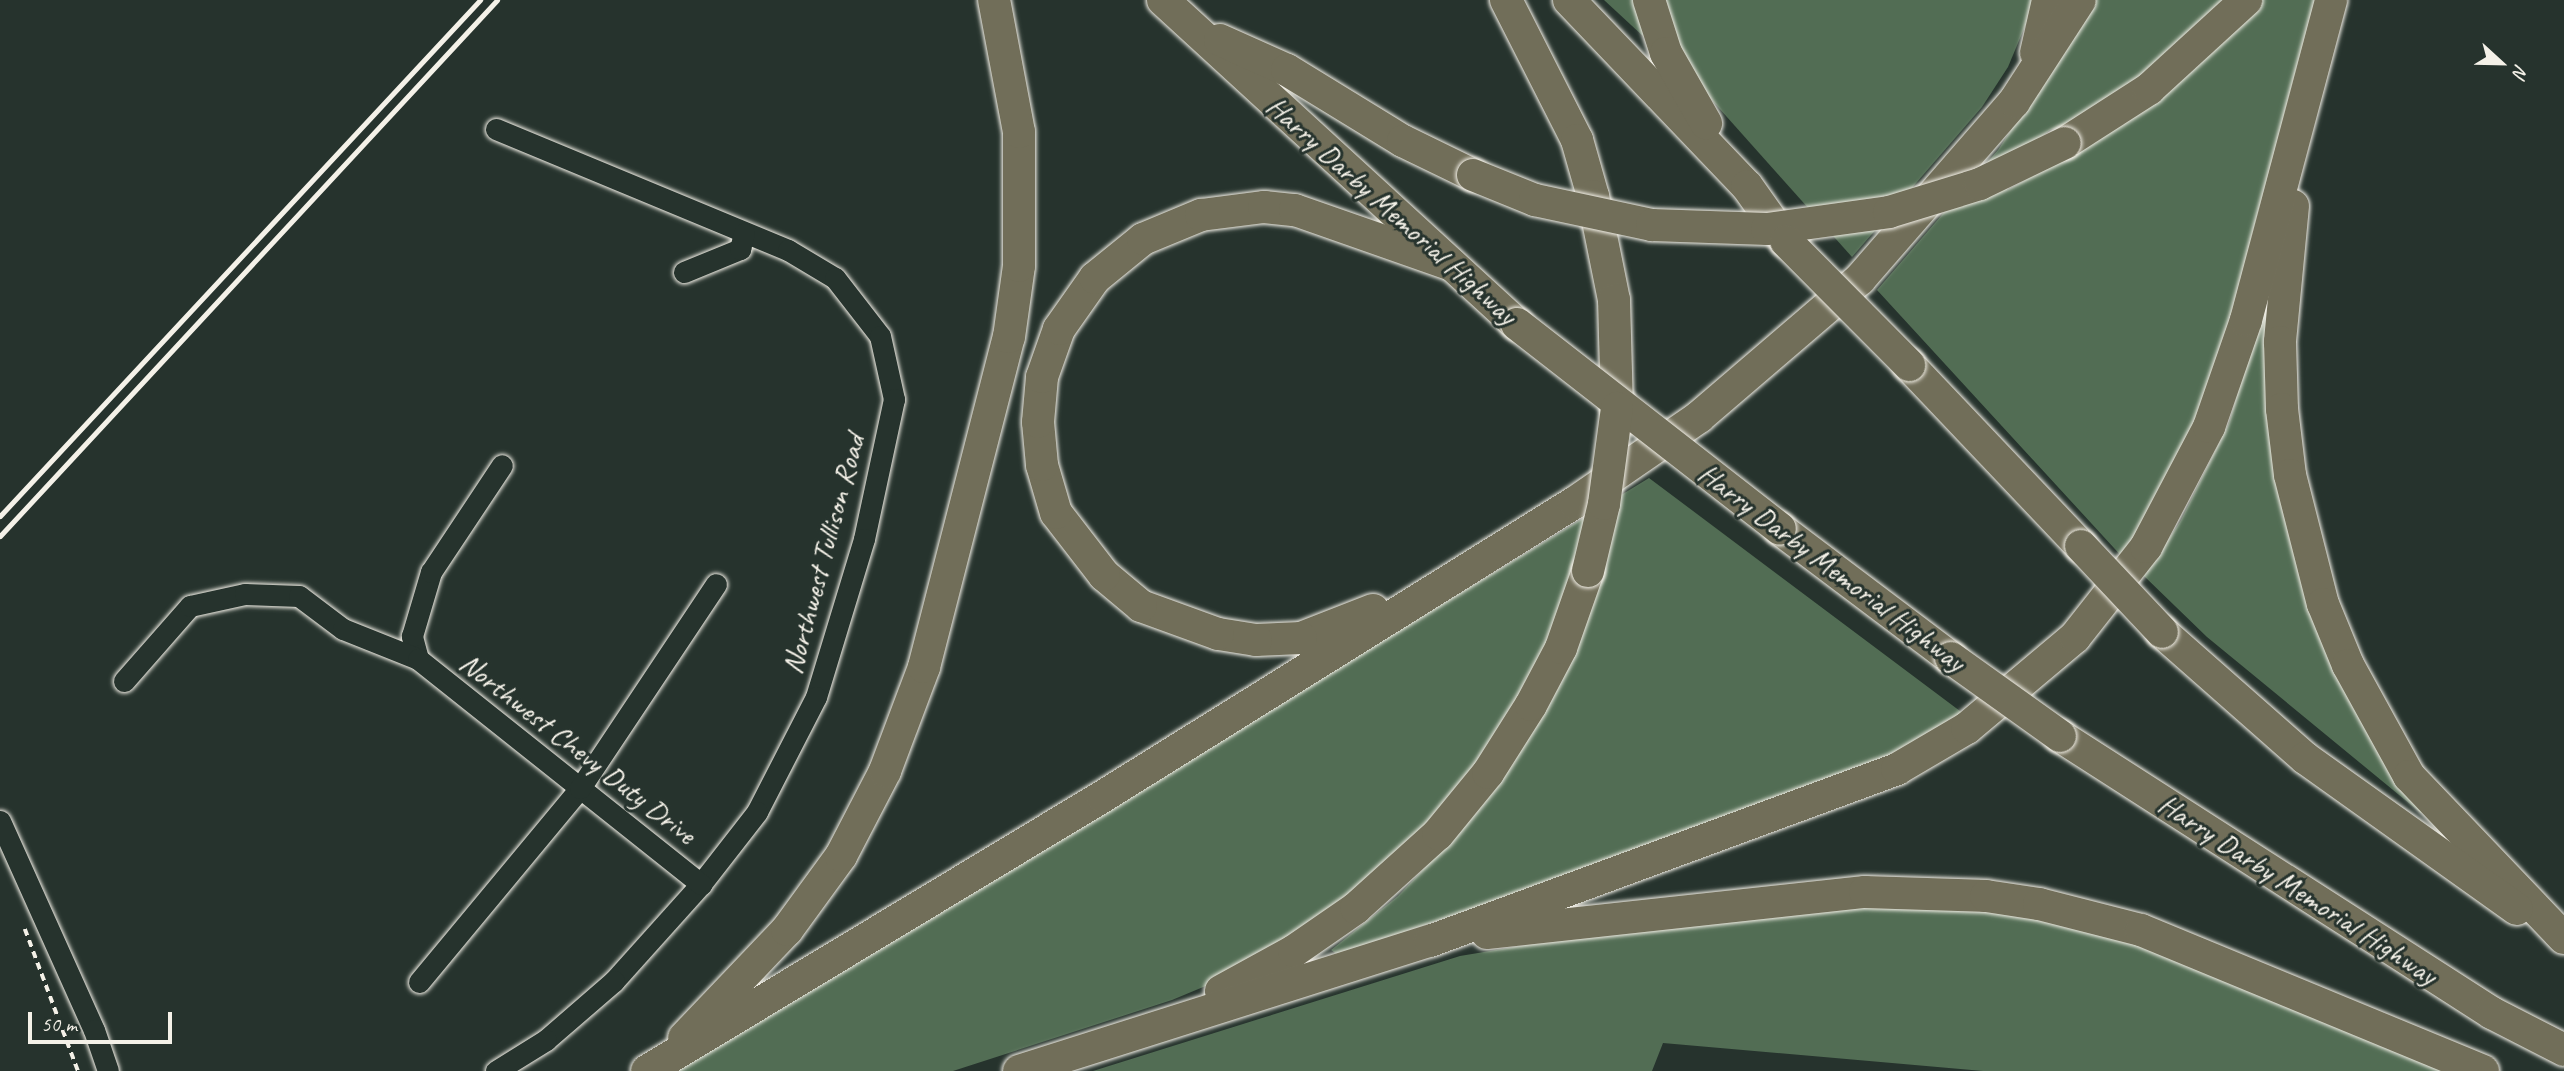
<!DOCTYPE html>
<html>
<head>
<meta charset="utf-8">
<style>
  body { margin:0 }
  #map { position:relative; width:2564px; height:1071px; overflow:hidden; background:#26332d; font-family:Caveat,sans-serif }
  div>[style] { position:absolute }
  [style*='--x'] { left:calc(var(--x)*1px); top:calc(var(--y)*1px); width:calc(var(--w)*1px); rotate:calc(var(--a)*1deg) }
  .green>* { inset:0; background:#526d54 }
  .path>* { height:3.5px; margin-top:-1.75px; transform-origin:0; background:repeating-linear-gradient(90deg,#f4f1e8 0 7px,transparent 0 12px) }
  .roads { filter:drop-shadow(0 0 2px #f4f1e8) drop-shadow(0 0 2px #f4f1e8) }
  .minor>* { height:21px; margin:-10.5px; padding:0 10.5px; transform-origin:10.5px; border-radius:10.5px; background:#26332d }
  .highway>* { height:32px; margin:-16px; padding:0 16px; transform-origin:16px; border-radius:16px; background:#716e59 }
  .rail>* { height:5px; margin:-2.5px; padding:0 2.5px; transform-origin:2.5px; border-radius:2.5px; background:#f4f1e8 }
  .bridges { filter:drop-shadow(0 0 2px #f4f1e8) drop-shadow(0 0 2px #f4f1e8) }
  .highway-bridge>* { height:32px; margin:-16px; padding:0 16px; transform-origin:16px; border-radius:16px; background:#716e59 }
  span { translate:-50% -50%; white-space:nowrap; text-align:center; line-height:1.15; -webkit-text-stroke:6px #26332d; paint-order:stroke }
  .street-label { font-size:30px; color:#f4f1e8 }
  .north { position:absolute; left:2466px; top:28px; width:70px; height:70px; -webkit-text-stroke:5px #26332d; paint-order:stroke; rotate:112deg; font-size:19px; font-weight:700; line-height:28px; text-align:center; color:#f4f1e8 }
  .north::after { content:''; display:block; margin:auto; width:24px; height:32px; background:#f4f1e8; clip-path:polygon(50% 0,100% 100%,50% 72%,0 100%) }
  .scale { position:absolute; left:28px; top:1012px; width:144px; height:32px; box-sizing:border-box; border:4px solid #f4f1e8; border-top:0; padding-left:9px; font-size:21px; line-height:24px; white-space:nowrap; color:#f4f1e8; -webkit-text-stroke:5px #26332d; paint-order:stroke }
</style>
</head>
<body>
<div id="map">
  <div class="green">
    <i style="clip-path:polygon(1604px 0,1633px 0,1644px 37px)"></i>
    <i style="clip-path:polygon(1659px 0,2036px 0,2008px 67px,1982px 107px,1852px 257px,1710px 98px,1682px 57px)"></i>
    <i style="clip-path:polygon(2096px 0,2226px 0,2152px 72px,2084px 120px,2050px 130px,2036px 141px,2007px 190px,2081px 150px,2245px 19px,2261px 0,2320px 0,2214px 387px,2125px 560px,1877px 290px,1998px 150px)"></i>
    <i style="clip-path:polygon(2276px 261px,2280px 480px,2425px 808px,2421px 813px,2207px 637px,2144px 576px,2180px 522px,2229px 423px)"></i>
    <i style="clip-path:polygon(1649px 478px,1968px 717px,1851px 778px,1338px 955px,1331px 950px,1398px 896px,1437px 855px,1539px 669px,1452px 799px,1349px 900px,1220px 980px,1172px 1000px,953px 1071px,677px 1071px)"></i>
    <i style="clip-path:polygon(1877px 901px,2094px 922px,2463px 1071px,1983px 1071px,1663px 1043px,1652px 1071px,1093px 1071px,1460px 956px,1585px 935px)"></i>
  </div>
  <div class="path">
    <i style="--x:25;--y:929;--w:152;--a:69.5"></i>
  </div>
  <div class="roads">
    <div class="minor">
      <i style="--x:496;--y:129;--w:316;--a:22.5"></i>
      <i style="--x:788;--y:250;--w:55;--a:30.8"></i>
      <i style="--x:835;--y:278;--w:73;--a:52.2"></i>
      <i style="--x:880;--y:336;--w:65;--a:77.5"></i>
      <i style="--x:894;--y:399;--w:143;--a:102.1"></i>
      <i style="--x:864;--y:539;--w:165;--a:106.9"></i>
      <i style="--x:816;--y:697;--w:129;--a:117.2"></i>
      <i style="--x:757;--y:812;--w:91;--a:127.9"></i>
      <i style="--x:701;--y:884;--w:130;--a:131.9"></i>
      <i style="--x:614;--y:981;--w:90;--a:139.1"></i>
      <i style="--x:546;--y:1040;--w:59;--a:148.2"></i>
      <i style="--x:684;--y:272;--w:61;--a:-22.3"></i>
      <i style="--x:740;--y:249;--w:16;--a:-76"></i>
      <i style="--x:418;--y:659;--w:24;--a:-105"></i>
      <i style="--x:412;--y:636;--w:67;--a:-73.5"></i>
      <i style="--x:431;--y:572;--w:128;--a:-56.4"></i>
      <i style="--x:124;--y:681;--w:100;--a:-48.7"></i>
      <i style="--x:190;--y:606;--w:56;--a:-12.3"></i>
      <i style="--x:245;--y:594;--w:54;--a:2.1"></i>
      <i style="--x:299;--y:596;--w:55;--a:36.9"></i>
      <i style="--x:343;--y:629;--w:81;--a:21.8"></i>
      <i style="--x:418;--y:659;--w:362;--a:38.5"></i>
      <i style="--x:0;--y:821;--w:229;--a:65.8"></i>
      <i style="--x:94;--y:1030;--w:43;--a:71.1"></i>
      <i style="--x:419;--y:982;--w:252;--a:-50.3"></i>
      <i style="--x:580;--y:788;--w:245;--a:-56.3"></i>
    </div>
    <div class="highway">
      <i style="--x:1163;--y:0;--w:480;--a:42.5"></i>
      <i style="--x:1506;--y:0;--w:157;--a:63.1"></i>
      <i style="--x:1577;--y:140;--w:58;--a:74.1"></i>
      <i style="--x:1593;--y:196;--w:106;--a:78.6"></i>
      <i style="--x:1614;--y:300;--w:108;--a:88.4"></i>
      <i style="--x:1569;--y:0;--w:257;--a:46.3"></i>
      <i style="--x:1747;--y:186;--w:67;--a:54.7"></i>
      <i style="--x:1649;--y:0;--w:56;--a:72.2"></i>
      <i style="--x:1666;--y:53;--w:81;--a:60.3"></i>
      <i style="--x:1220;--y:40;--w:73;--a:24.1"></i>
      <i style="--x:1287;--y:70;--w:136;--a:31.5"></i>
      <i style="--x:1403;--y:141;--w:78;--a:25.9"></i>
      <i style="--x:2036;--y:53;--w:54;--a:-77.2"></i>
      <i style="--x:2065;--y:143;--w:100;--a:-32.7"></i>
      <i style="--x:2149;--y:89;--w:132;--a:-42.5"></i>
      <i style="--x:2293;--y:206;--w:137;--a:95.5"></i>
      <i style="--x:2280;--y:342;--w:67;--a:88.3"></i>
      <i style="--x:2282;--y:409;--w:66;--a:83.1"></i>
      <i style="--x:2290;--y:475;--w:133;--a:75.7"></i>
      <i style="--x:2323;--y:604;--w:66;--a:67.7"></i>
      <i style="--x:2348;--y:665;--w:127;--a:61.2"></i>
      <i style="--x:2409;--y:776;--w:224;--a:46.3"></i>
      <i style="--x:1909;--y:365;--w:250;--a:46.5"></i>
      <i style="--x:1780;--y:529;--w:214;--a:37"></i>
      <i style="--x:1373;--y:610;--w:77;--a:158.7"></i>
      <i style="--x:1301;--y:638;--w:45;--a:177.5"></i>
      <i style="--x:1256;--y:640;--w:38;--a:-171"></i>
      <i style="--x:1218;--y:634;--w:82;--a:-160"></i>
      <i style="--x:1141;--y:606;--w:48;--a:-140"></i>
      <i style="--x:1104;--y:575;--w:78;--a:-127.7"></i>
      <i style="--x:1056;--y:513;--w:50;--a:-106.3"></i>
      <i style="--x:1042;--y:465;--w:43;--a:-95.3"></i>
      <i style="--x:1038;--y:422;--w:45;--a:-84.9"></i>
      <i style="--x:1042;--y:377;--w:51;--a:-70.5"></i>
      <i style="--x:1059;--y:329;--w:62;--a:-54.8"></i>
      <i style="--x:1095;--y:278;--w:62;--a:-39.1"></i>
      <i style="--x:1143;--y:239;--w:63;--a:-22.5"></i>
      <i style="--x:1201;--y:215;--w:64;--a:-7.2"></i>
      <i style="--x:1264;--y:207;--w:31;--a:6"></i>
      <i style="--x:1295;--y:210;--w:166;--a:19.3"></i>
      <i style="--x:2162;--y:632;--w:191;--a:41.4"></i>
      <i style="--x:2305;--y:758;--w:260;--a:35.5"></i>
      <i style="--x:2060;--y:736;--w:513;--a:32.67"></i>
      <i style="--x:2492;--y:1013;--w:81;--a:27.2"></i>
      <i style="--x:1487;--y:933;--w:380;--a:-6.2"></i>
      <i style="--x:1865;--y:892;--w:121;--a:1.9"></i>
      <i style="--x:1986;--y:896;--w:54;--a:8.6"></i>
      <i style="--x:2039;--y:904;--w:105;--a:14.3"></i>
      <i style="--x:2141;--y:930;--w:370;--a:22.4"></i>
      <i style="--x:1221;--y:991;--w:83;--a:-28.7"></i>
      <i style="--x:1294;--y:951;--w:75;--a:-34.7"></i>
      <i style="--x:1356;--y:908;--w:110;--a:-42.1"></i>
      <i style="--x:1438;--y:834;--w:79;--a:-50.7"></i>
      <i style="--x:1488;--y:773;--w:80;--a:-57.7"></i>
      <i style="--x:1531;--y:705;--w:64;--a:-62.2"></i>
      <i style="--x:1561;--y:648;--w:82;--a:-70.7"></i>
      <i style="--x:684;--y:1038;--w:149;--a:-46.4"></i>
      <i style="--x:787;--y:930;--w:92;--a:-53.9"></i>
      <i style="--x:841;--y:856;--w:96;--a:-62.6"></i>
      <i style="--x:885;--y:771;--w:111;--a:-69.4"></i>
      <i style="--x:924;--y:667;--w:341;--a:-75.6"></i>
      <i style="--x:1009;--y:337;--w:72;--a:-82"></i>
      <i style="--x:1019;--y:266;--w:134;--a:-90"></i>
      <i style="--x:1019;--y:132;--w:134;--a:-100.7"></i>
      <i style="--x:647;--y:1071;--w:531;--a:-31.06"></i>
      <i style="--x:1102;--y:797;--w:556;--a:-31.92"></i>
      <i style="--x:1574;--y:503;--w:152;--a:-34.5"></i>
      <i style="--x:1699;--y:417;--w:212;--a:-40.6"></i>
      <i style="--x:1860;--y:279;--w:235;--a:-49"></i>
      <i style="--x:2014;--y:102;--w:121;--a:-57.1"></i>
      <i style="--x:1019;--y:1071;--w:431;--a:-17.6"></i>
      <i style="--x:1430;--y:941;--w:498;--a:-20.2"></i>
      <i style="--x:1897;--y:769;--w:81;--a:-30.4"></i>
      <i style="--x:1967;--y:728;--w:141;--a:-40.1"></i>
      <i style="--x:2075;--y:637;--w:115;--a:-51.7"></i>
      <i style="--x:2146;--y:547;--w:136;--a:-62.3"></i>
      <i style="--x:2209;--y:427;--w:113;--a:-70.9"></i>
      <i style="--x:2246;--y:320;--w:331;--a:-75.1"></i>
    </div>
  </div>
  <div class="rail">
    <i style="--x:0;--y:516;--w:705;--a:-47.07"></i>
    <i style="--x:0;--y:536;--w:731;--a:-47.16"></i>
  </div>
  <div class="bridges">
    <div class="highway-bridge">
      <i style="--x:1473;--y:175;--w:67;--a:22"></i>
      <i style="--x:1535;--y:200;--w:120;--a:12.1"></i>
      <i style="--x:1652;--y:225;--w:115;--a:2"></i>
      <i style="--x:1767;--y:229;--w:123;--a:-7.9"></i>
      <i style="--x:1889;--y:212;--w:95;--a:-17.1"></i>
      <i style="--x:1980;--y:184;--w:94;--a:-25.8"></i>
      <i style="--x:1786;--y:241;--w:175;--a:45.2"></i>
      <i style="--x:1517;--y:324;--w:333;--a:37.9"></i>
      <i style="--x:2081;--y:546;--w:118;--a:46.7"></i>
      <i style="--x:1588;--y:571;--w:69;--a:-76.6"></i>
      <i style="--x:1604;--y:504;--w:97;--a:-82.3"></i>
      <i style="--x:1951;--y:658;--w:134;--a:35.6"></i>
    </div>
  </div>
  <div class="street-label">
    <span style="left:1392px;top:210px;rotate:42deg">Harry Darby Memorial Highway</span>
    <span style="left:823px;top:554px;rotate:-75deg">Northwest Tullison Road</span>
    <span style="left:1832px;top:567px;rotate:37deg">Harry Darby Memorial Highway</span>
    <span style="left:578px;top:748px;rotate:38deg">Northwest Chevy Duty Drive</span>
    <span style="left:2298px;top:889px;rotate:33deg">Harry Darby Memorial Highway</span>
  </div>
  <div class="north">N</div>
  <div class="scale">50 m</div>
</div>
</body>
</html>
